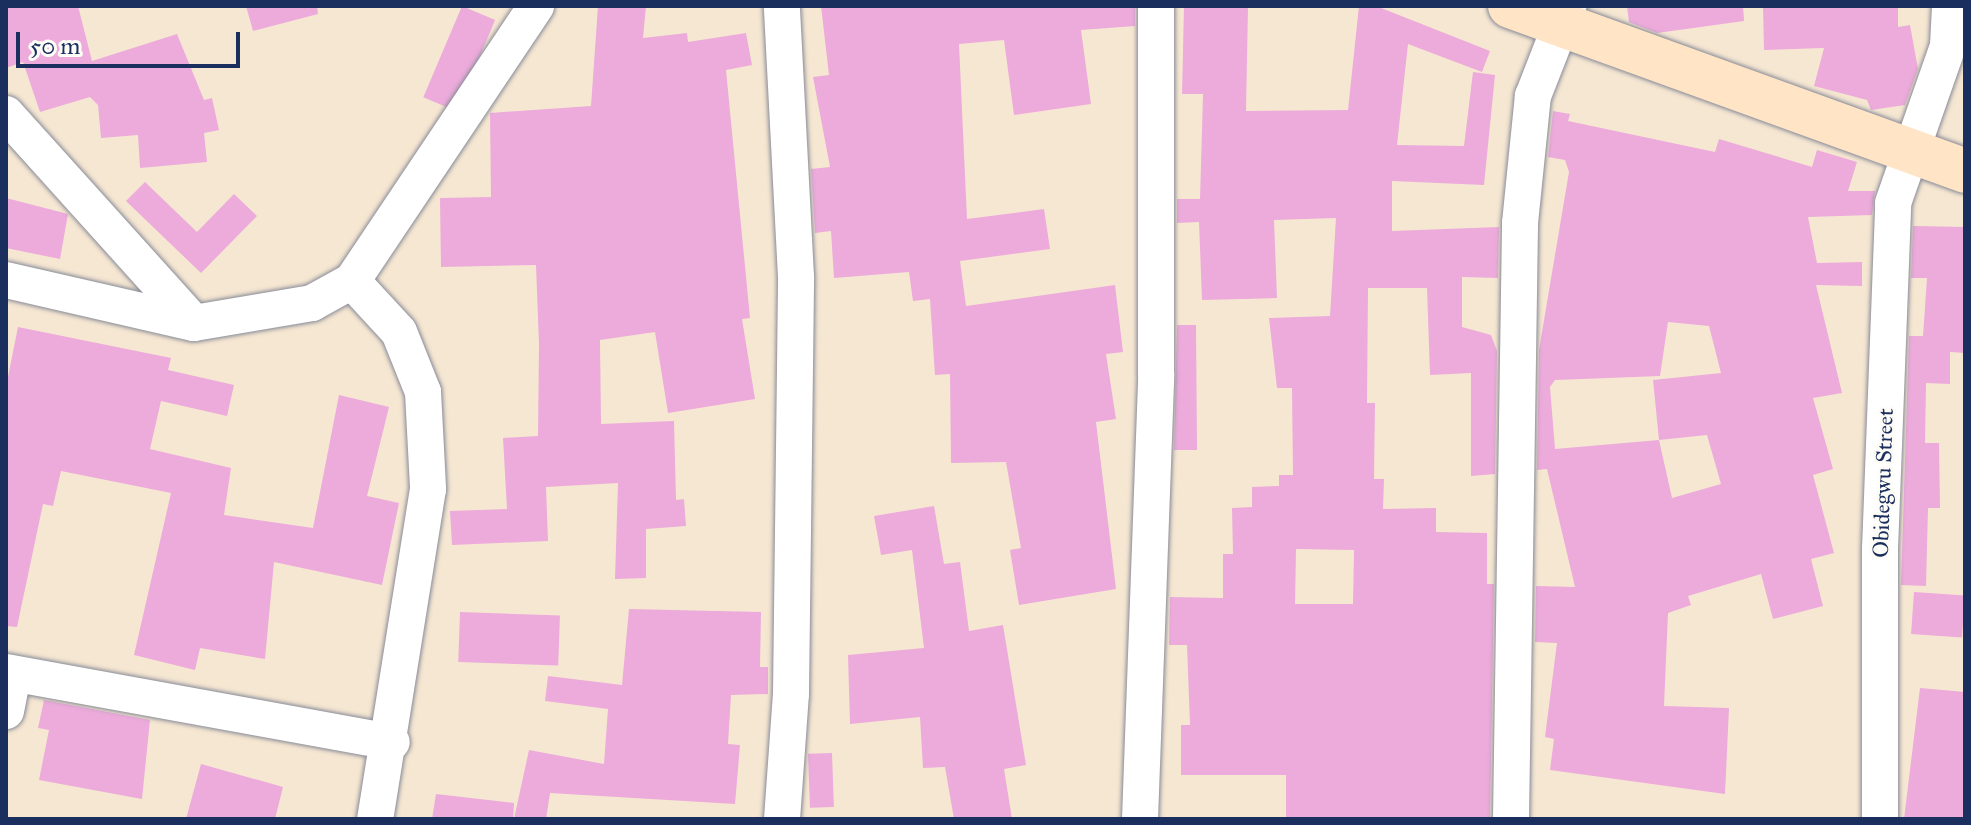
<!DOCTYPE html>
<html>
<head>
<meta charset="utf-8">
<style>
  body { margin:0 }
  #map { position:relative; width:1971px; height:825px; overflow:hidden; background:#f6e7d2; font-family:"IM FELL Great Primer",serif }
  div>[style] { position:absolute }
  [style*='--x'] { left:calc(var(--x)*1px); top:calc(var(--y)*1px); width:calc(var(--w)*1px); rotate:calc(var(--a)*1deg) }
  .building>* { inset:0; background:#ecabdb; transform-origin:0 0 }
  .roads { filter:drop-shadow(0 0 2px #888b98) drop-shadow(0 0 2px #888b98) }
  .street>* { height:36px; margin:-18px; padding:0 18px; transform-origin:18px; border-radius:18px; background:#fff }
  .secondary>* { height:44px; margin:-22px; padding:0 22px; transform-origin:22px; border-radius:22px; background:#ffe4c6 }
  span { translate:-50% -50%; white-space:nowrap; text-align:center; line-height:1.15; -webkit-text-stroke:6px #fdfcf7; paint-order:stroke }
  .street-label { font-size:22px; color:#1b2f5e }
  .frame { position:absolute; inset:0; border:8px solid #1b2f5e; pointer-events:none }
  .scale { position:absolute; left:16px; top:32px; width:224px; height:36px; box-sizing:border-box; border:4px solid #1b2f5e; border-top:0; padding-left:10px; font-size:24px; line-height:28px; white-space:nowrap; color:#1b2f5e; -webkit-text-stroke:6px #fdfcf7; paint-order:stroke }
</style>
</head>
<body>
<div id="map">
  <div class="building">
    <i style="clip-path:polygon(6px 6px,78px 6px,92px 61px,177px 34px,204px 100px,212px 98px,219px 130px,204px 133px,207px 162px,140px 168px,138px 135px,101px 138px,98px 105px,90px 97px,40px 112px,23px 62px,6px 68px)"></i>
    <i style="clip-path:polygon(246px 6px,317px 6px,318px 14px,253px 31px)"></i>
    <i style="left:462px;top:6px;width:36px;height:99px;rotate:23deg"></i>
    <i style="clip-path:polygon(598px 6px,646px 6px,643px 38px,687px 33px,688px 42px,746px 33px,752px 65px,726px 70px,750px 318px,742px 319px,755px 399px,668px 413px,655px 332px,600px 340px,601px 424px,674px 421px,676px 500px,684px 499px,686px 526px,646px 529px,646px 578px,615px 579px,618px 483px,546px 487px,548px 541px,452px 545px,450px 511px,507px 509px,503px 438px,538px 436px,539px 344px,536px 265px,441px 267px,440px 198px,491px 197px,490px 113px,591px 106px)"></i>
    <i style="clip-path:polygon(821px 6px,1135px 6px,1135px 26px,1081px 30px,1091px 104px,1014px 115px,1004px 40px,959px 44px,967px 219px,1044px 209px,1050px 249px,960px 261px,966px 306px,1115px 285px,1123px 352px,1106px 354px,1116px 419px,1096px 422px,1116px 589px,1019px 605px,1010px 550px,1021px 548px,1006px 462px,951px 463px,950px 374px,935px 375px,930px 299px,913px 301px,909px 272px,834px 278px,831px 231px,815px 233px,811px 169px,830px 167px,813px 77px,829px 75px)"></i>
    <i style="clip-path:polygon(evenodd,1184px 6px,1248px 6px,1246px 111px,1348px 110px,1359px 6px,1376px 6px,1490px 51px,1482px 72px,1408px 44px,1397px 145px,1464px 146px,1473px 72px,1495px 75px,1484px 185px,1392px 181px,1392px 231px,1499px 227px,1498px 278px,1462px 277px,1462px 327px,1491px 335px,1497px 351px,1495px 474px,1471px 476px,1471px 373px,1430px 375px,1427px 288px,1368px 288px,1367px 403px,1375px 403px,1374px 479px,1384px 479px,1383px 509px,1436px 508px,1436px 532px,1487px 533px,1487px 584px,1494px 584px,1490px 819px,1286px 819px,1286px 775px,1181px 775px,1181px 725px,1190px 725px,1187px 645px,1169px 645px,1170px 597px,1223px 598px,1223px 554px,1233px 554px,1232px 508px,1252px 507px,1252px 487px,1279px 486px,1279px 475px,1293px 475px,1292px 388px,1277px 388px,1269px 318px,1330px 316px,1336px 218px,1274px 220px,1277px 298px,1202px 300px,1199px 222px,1177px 223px,1177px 199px,1200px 199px,1203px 94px,1182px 94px,1184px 6px,1296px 549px,1354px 550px,1353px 604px,1295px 604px,1296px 549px)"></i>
    <i style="clip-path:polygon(1627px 6px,1743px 6px,1744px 21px,1657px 33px,1629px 22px)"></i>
    <i style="clip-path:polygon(1763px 6px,1898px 6px,1898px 27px,1910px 25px,1918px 69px,1905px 105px,1871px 110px,1867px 100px,1814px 86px,1824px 48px,1764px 50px)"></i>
    <i style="clip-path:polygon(evenodd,1553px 111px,1570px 114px,1568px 121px,1715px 152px,1719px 139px,1812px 167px,1817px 150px,1857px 162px,1848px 191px,1875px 191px,1872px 215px,1808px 217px,1817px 263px,1862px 262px,1862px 286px,1816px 285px,1842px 393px,1813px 398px,1833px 469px,1813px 475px,1834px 553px,1811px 559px,1823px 606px,1773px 619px,1761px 574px,1688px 596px,1691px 605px,1668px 613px,1664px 706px,1729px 708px,1725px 794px,1550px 770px,1554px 739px,1545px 737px,1557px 643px,1535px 642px,1536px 586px,1575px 587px,1547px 469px,1537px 470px,1539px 350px,1569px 172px,1565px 160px,1548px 157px,1553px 111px,1668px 322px,1709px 326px,1721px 373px,1653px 380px,1659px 440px,1707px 435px,1721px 484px,1672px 498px,1659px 440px,1555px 449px,1550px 387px,1555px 380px,1660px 376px,1668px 322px)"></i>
    <i style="clip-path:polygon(145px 182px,197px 232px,234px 194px,257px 216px,201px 273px,126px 201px)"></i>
    <i style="clip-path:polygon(6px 198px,68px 214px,60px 259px,6px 248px)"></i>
    <i style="clip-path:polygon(1913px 226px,1965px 227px,1965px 353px,1950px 352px,1950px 384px,1926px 383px,1925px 443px,1939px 443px,1940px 508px,1928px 508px,1926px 586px,1901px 585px,1909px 336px,1923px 336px,1927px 278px,1911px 278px)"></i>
    <i style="clip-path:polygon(1177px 325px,1196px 325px,1197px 450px,1174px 450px)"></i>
    <i style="clip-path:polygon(18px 327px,171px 358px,168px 370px,234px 385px,227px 416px,161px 401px,150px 449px,231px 468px,224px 515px,313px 528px,339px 395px,389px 407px,367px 496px,399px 503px,382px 585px,274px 562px,265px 659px,200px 648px,195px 670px,134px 655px,171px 493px,61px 471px,53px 506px,43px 504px,17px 627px,6px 626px,6px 387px)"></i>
    <i style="clip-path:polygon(934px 506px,944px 564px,960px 562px,969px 631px,1003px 625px,1026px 765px,1004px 769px,1012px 819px,954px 819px,945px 767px,923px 768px,920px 717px,850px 724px,848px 655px,924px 648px,912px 550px,881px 555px,874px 516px)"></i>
    <i style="left:1914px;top:592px;width:51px;height:42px;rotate:4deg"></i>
    <i style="clip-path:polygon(629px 609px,761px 612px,760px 667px,768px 667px,768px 694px,731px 695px,728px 744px,740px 745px,735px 804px,550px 793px,546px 819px,514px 819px,529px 750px,604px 764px,608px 709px,545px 701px,548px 676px,622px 685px)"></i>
    <i style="left:460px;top:612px;width:100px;height:50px;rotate:2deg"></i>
    <i style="clip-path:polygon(1920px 688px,1965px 692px,1965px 819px,1904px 819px)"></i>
    <i style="clip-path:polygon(44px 700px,150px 720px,142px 799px,39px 780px,49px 730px,38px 728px)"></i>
    <i style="left:832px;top:753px;width:54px;height:24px;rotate:88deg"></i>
    <i style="clip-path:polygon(201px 764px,283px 787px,275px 819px,186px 819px)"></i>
    <i style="clip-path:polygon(436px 794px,514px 803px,513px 819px,432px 819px)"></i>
  </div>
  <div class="roads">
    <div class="street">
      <i style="--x:6;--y:114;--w:281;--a:48"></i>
      <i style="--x:6;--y:280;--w:193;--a:12.9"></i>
      <i style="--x:194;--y:323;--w:120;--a:-9.6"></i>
      <i style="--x:312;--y:303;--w:46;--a:-28.8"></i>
      <i style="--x:352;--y:281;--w:331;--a:-56.2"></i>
      <i style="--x:352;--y:281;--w:69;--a:47.3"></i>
      <i style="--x:399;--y:332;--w:65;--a:68.2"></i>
      <i style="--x:423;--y:392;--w:97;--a:87"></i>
      <i style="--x:428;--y:489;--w:334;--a:99.1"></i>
      <i style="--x:6;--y:672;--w:392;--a:10.3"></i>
      <i style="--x:6;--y:711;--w:38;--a:-79"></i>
      <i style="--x:782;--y:819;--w:125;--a:-85.9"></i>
      <i style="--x:791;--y:694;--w:417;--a:-89.3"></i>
      <i style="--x:796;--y:277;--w:271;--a:-93"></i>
      <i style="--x:1140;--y:819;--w:445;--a:-87.9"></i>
      <i style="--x:1156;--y:374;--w:368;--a:-90"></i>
      <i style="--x:1511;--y:819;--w:596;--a:-89.13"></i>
      <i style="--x:1520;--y:223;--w:128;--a:-84.2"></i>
      <i style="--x:1533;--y:96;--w:97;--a:-68.7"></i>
      <i style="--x:1880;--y:819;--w:270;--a:-90"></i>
      <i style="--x:1880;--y:549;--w:346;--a:-87.8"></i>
      <i style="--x:1893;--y:203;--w:166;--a:-70.7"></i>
      <i style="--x:1948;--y:46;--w:40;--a:-87.1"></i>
    </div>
    <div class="secondary">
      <i style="--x:1510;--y:6;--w:484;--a:19.9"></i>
    </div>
  </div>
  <div class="street-label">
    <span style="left:1883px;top:483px;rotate:-88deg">Obidegwu Street</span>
  </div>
  <div class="frame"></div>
  <div class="scale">50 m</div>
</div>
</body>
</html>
